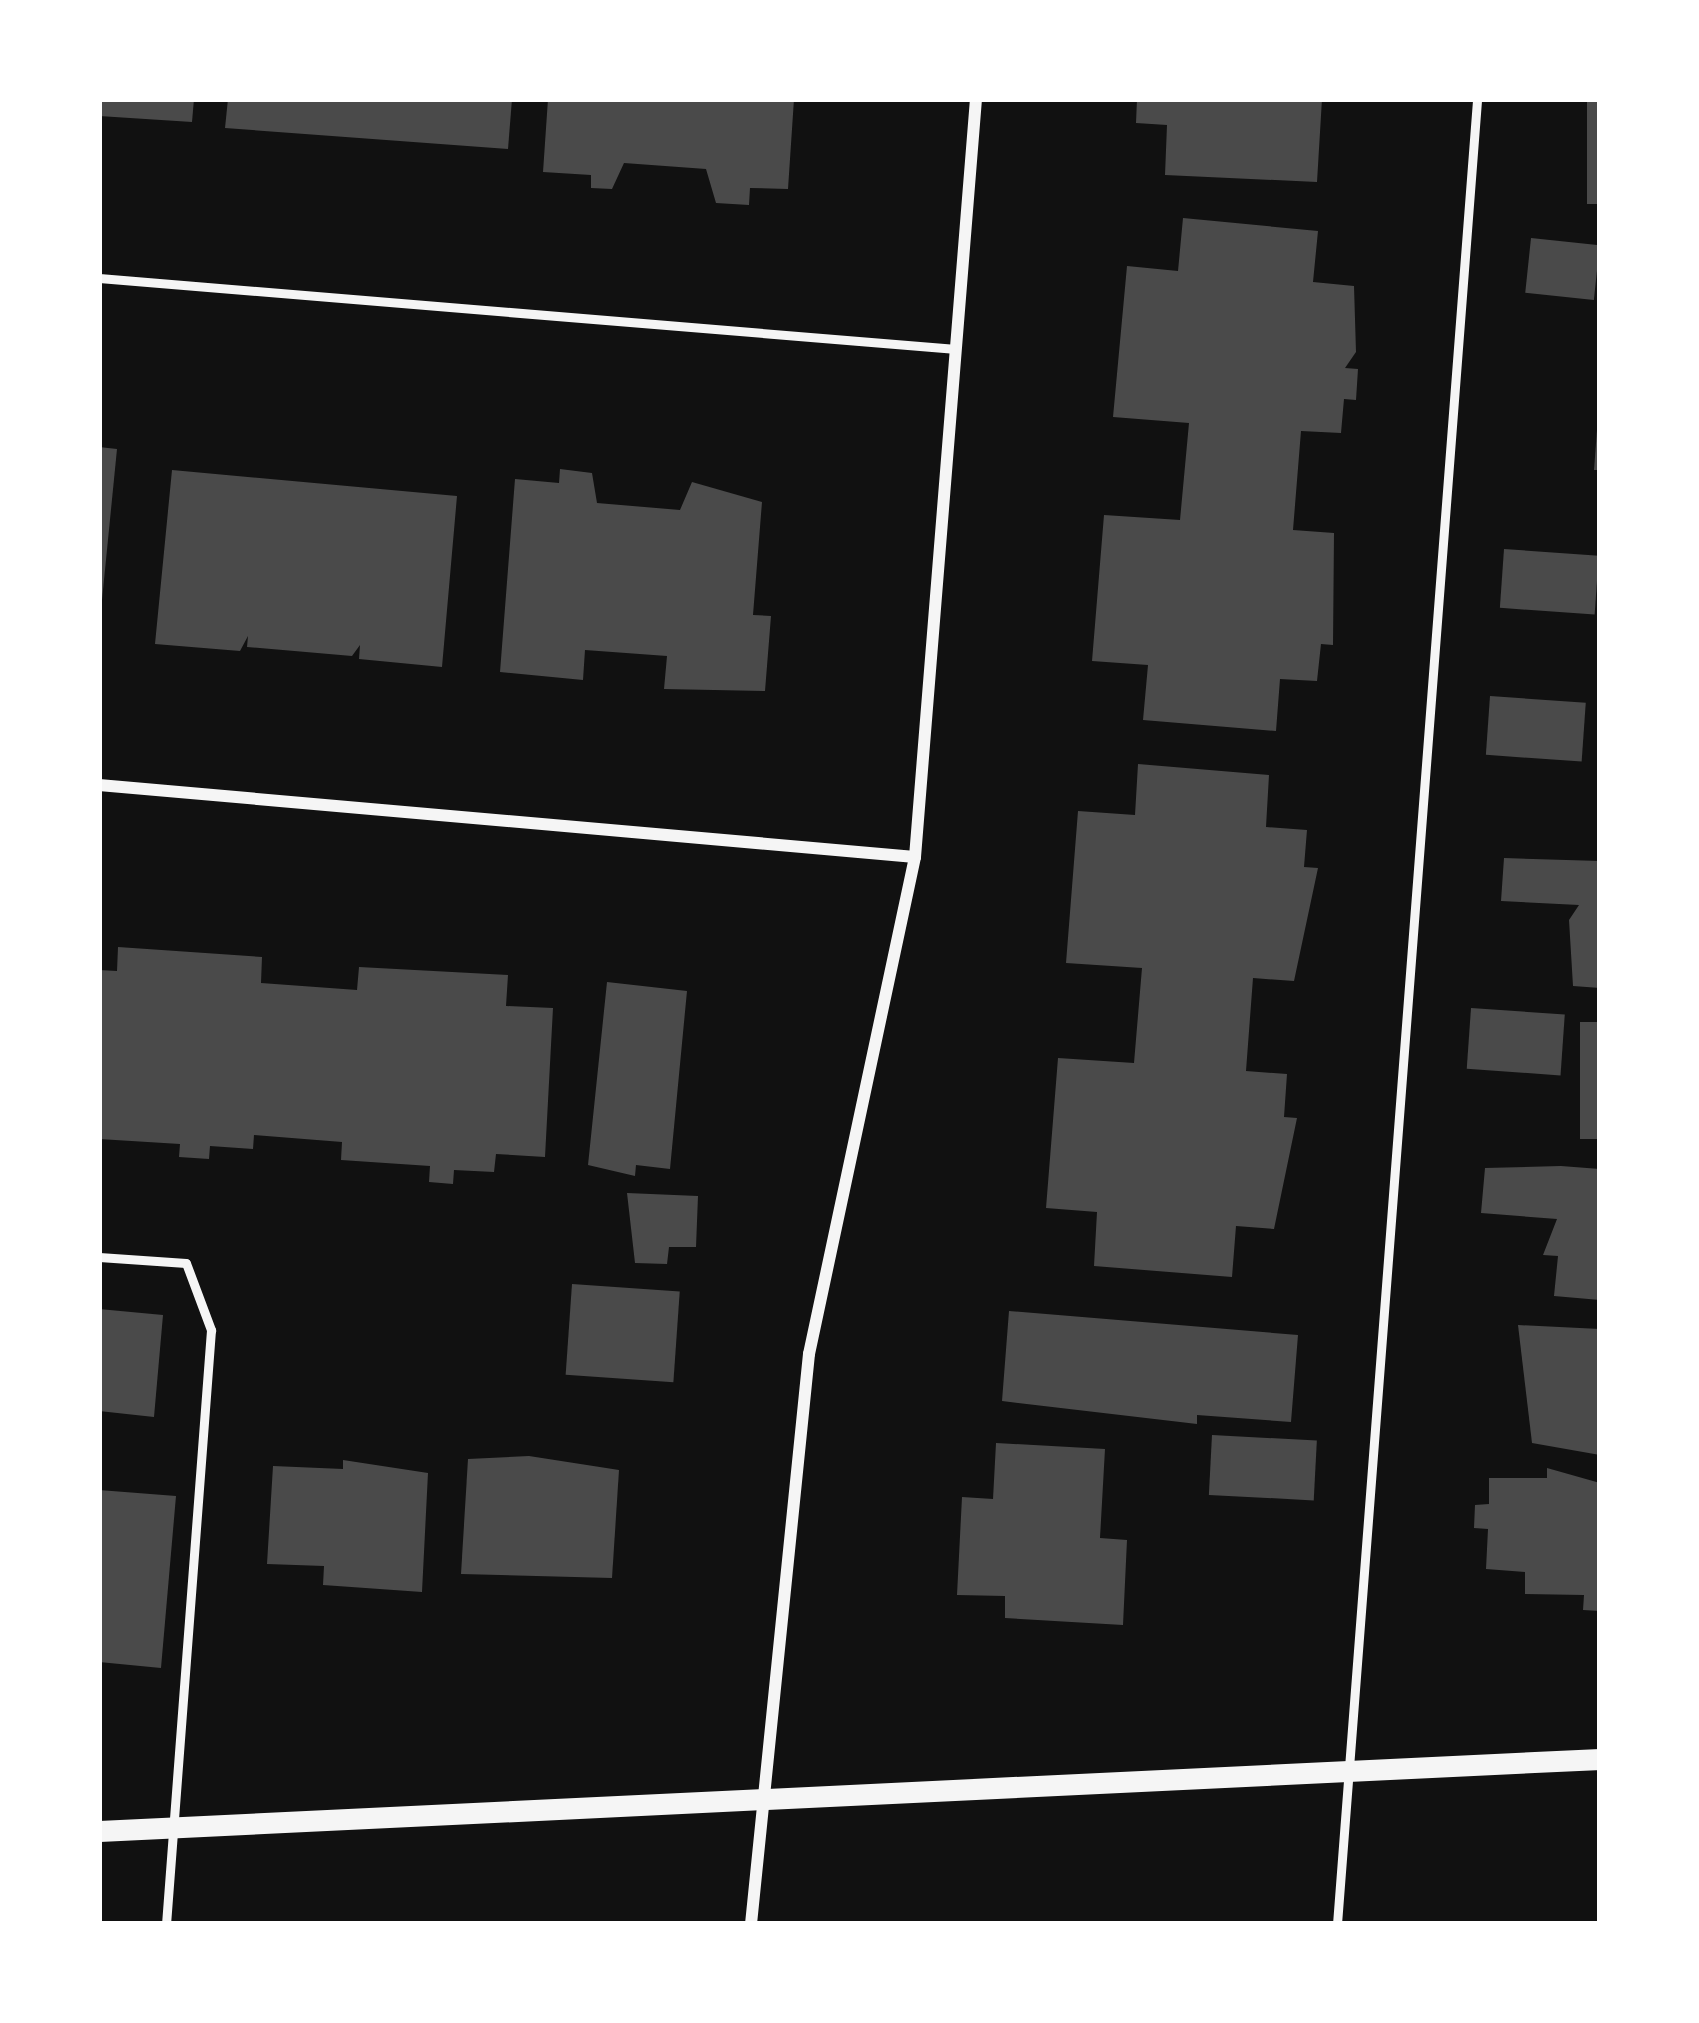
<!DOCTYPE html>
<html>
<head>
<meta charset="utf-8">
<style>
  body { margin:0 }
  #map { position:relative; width:1699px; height:2023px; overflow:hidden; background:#111; font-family:"Crimson Pro",serif }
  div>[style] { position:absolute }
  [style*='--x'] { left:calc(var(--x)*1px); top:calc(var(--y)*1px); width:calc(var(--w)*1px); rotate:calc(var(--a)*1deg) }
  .building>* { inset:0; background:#4a4a4a; transform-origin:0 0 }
  .service>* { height:9px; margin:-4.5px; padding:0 4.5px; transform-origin:4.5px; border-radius:4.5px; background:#f5f5f5 }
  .minor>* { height:12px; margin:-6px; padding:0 6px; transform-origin:6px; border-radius:6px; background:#f5f5f5 }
  .tertiary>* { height:21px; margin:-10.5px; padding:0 10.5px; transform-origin:10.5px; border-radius:10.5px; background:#f5f5f5 }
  span { translate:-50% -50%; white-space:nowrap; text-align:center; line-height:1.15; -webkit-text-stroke:12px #fff; paint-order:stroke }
  .frame { position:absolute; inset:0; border:102px solid #fff; pointer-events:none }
</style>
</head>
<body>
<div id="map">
  <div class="building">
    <i style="clip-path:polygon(99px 99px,194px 99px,192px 122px,99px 116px)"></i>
    <i style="clip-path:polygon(228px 99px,512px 99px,508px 149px,225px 128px)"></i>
    <i style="clip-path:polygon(548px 99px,794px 99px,788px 189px,750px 188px,749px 205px,716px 203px,706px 169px,624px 163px,612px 189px,591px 188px,591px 175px,543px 172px)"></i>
    <i style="clip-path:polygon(1137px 99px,1322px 99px,1317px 182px,1165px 175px,1167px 125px,1136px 123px)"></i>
    <i style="left:1587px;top:99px;width:13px;height:105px"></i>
    <i style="clip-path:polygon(1183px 218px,1318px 231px,1313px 282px,1354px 286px,1356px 352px,1345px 368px,1358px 369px,1356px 400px,1344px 399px,1341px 433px,1301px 431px,1293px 530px,1334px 533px,1333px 645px,1321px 644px,1317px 681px,1280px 679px,1276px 731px,1143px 720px,1148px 665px,1092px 661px,1104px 515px,1180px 520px,1189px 423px,1113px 417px,1127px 266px,1178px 271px)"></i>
    <i style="left:1531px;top:238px;width:69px;height:55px;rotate:6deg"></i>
    <i style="clip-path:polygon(1597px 430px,1600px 430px,1600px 470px,1594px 470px)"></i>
    <i style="clip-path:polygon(99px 447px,117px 449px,102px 600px,99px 600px)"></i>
    <i style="clip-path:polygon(560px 469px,592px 473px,597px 503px,680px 510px,692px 482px,762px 502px,753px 615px,771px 616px,765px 691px,664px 689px,667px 656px,585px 650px,583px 680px,500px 672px,515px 479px,559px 483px)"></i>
    <i style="clip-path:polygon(172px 470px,457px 496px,442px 667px,359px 659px,360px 645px,352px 656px,247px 647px,248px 636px,240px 651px,155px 644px)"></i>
    <i style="left:1504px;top:549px;width:95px;height:59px;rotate:4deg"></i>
    <i style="left:1490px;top:696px;width:96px;height:59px;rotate:4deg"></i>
    <i style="clip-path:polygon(1138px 764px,1269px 775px,1266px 827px,1307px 830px,1304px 867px,1318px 868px,1294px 981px,1253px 978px,1246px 1071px,1287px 1074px,1284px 1117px,1297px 1118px,1274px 1229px,1236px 1226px,1232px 1277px,1094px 1266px,1097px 1212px,1046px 1208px,1058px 1058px,1134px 1063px,1142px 968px,1066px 963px,1078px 811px,1135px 815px)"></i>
    <i style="clip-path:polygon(1504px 858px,1600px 861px,1600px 988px,1573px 986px,1569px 920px,1579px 905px,1501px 901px)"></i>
    <i style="clip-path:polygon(118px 947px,262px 957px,261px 983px,357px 990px,359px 967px,508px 975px,506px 1006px,553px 1008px,545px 1157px,496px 1154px,494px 1172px,454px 1170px,453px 1184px,429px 1182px,430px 1166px,341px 1160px,342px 1142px,254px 1135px,253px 1149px,210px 1146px,209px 1159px,179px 1157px,180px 1144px,99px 1139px,99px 970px,117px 971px)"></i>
    <i style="clip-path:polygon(607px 982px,687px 991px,670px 1169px,636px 1165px,635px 1176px,588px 1165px)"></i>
    <i style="left:1471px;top:1008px;width:94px;height:61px;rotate:4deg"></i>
    <i style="left:1600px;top:1022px;width:117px;height:20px;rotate:90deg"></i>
    <i style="clip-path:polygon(1561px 1166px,1600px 1169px,1600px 1300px,1554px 1296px,1558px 1256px,1543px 1255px,1557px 1219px,1481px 1213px,1485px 1168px)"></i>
    <i style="clip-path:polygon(627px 1193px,698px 1196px,696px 1247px,669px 1247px,667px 1264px,635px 1263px)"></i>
    <i style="left:572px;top:1284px;width:108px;height:91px;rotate:4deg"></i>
    <i style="clip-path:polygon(99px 1309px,163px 1315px,154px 1417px,99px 1411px)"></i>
    <i style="clip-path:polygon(1009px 1311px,1298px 1335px,1291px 1422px,1197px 1415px,1197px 1424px,1002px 1401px)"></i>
    <i style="clip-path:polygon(1518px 1325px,1600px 1329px,1600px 1455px,1532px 1443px)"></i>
    <i style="left:1212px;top:1435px;width:105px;height:60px;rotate:3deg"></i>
    <i style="clip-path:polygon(996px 1443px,1105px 1449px,1100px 1538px,1127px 1540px,1123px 1625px,1005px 1618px,1005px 1596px,957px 1595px,962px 1497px,993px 1499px)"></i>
    <i style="clip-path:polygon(529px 1456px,619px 1470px,612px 1578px,461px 1574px,468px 1459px)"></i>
    <i style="clip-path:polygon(343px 1460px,428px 1473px,422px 1592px,323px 1585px,324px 1566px,267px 1564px,273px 1466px,343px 1469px)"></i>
    <i style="clip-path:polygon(1547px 1468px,1600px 1483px,1600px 1611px,1583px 1610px,1584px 1595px,1525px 1594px,1525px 1572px,1486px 1569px,1488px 1529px,1474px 1528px,1475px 1505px,1489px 1504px,1489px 1478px,1547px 1478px)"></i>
    <i style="clip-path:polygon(99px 1490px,176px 1496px,161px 1668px,99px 1662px)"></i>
  </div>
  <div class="service">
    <i style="--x:99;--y:278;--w:860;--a:4.74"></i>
    <i style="--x:99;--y:1257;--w:87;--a:3.9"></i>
    <i style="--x:186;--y:1263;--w:72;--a:69.5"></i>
    <i style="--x:211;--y:1330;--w:596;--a:94.33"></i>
    <i style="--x:1337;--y:1924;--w:1830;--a:-85.61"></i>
  </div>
  <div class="minor">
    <i style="--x:99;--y:785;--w:819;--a:5.04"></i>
    <i style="--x:751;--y:1924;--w:573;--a:-84.19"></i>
    <i style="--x:809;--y:1354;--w:508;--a:-77.96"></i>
    <i style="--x:915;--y:857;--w:760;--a:-85.4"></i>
  </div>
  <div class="tertiary">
    <i style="--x:99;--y:1831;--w:1503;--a:-2.75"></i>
  </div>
  <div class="frame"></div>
</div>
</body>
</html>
